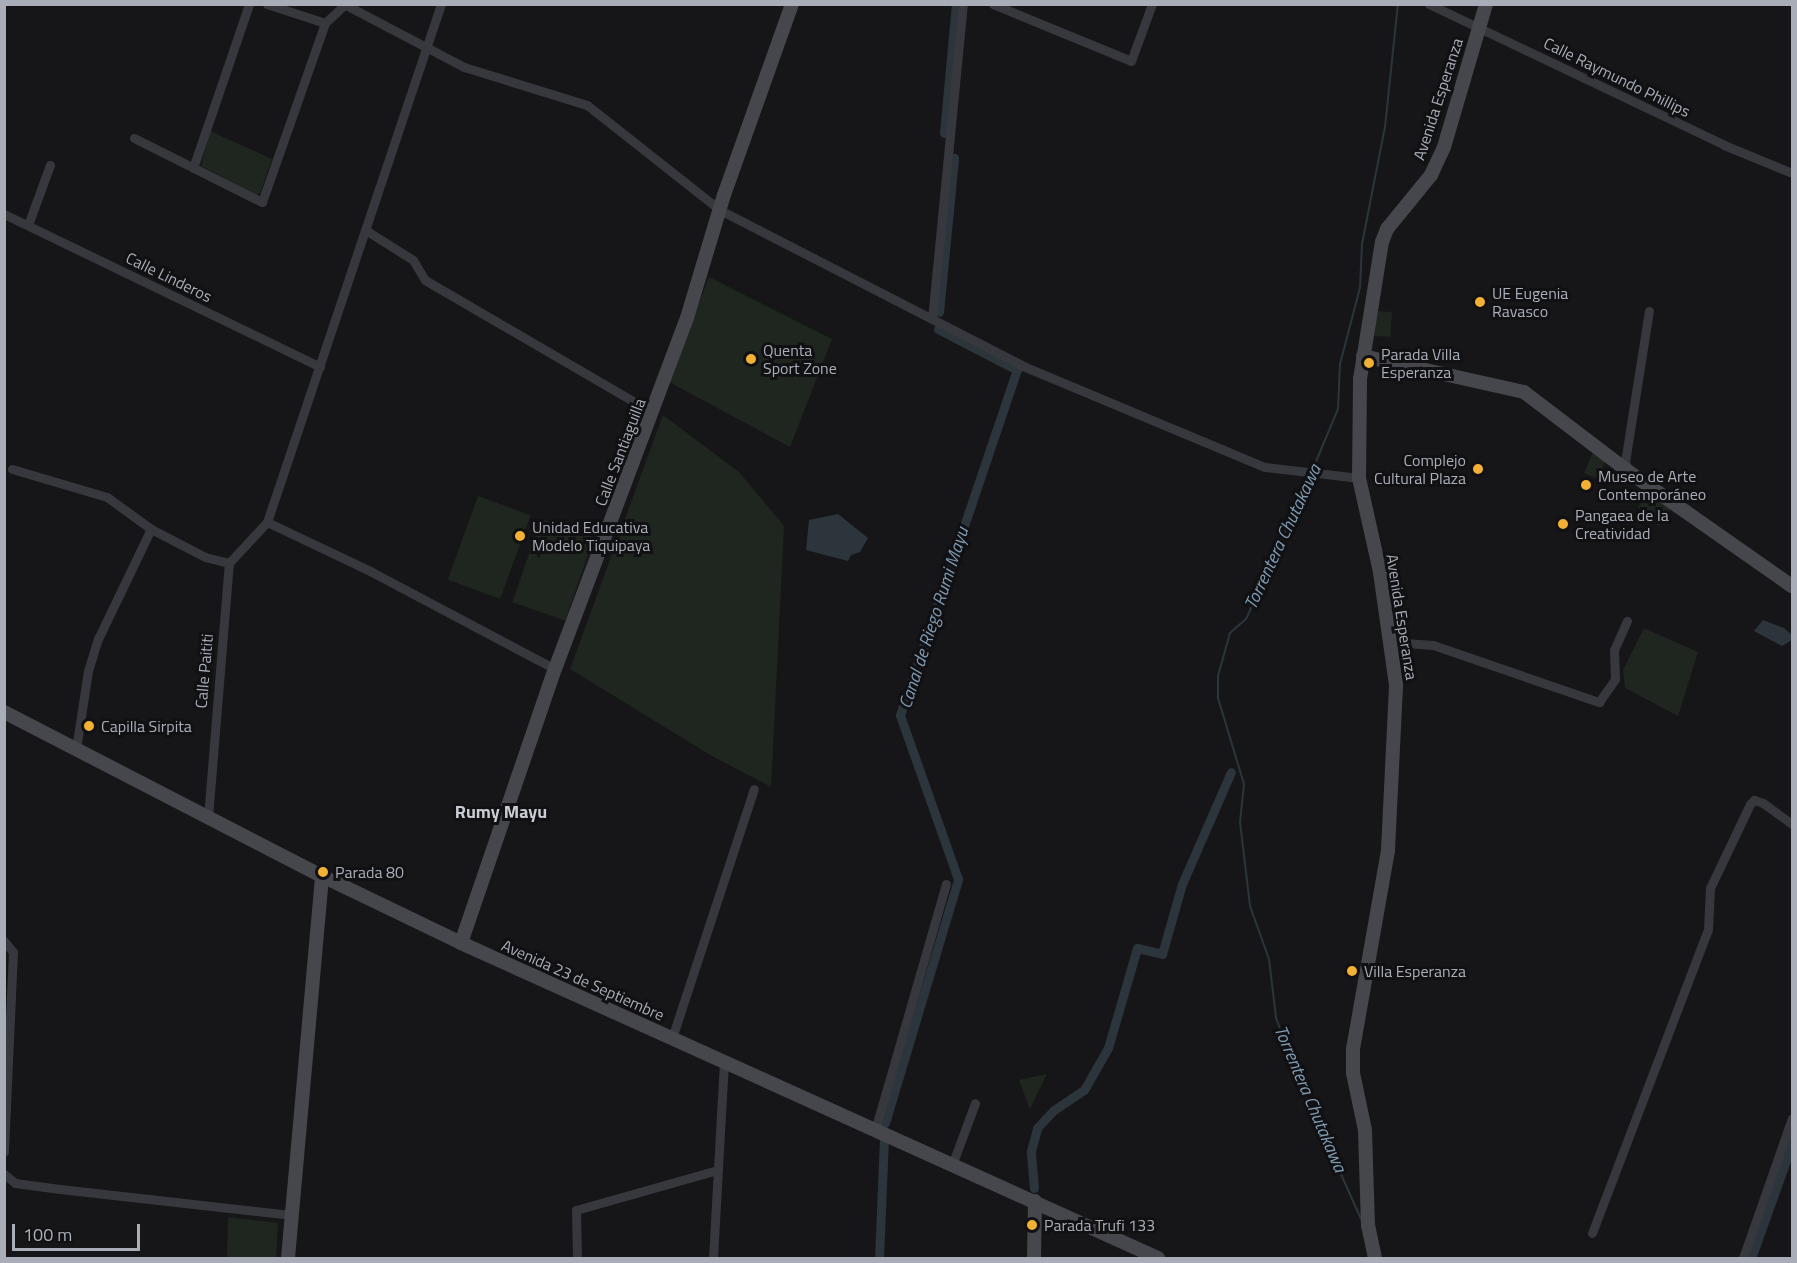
<!DOCTYPE html>
<html>
<head>
<meta charset="utf-8">
<style>
  body { margin:0 }
  #map { position:relative; width:1797px; height:1263px; overflow:hidden; background:#161618; font-family:"Titillium Web",sans-serif }
  div>[style] { position:absolute }
  [style*='--x'] { left:calc(var(--x)*1px); top:calc(var(--y)*1px); width:calc(var(--w)*1px); rotate:calc(var(--a)*1deg) }
  .green>* { inset:0; background:#1e261f; transform-origin:0 0 }
  .water>* { inset:0; background:#2c353c }
  .stream>* { height:2px; margin:-1px; padding:0 1px; transform-origin:1px; border-radius:1px; background:#2c353c }
  .canal>* { height:9px; margin:-4.5px; padding:0 4.5px; transform-origin:4.5px; border-radius:4.5px; background:#2c353c }
  .river>* { height:15px; margin:-7.5px; padding:0 7.5px; transform-origin:7.5px; border-radius:7.5px; background:#2c353c }
  .street>* { height:9px; margin:-4.5px; padding:0 4.5px; transform-origin:4.5px; border-radius:4.5px; background:#37383d }
  .secondary>* { height:14px; margin:-7px; padding:0 7px; transform-origin:7px; border-radius:7px; background:#45474d }
  .dots>* { width:16px; height:16px; translate:-50% -50%; box-sizing:border-box; border:3px solid #111113; border-radius:50% }
  span { translate:-50% -50%; white-space:nowrap; text-align:center; line-height:1.15; -webkit-text-stroke:6px #111113; paint-order:stroke }
  .street-label { font-size:16px; color:#a8adb8 }
  .poi-label { font-size:16px; color:#a8adb8 }
  .left { translate:0 -50%; text-align:left }
  .right { translate:-100% -50%; text-align:right }
  .water-label { font-size:18px; color:#7f9bb3; font-style:italic }
  .neighbourhood-label { font-size:18px; color:#c9ccd4; font-weight:700 }
  .frame { position:absolute; inset:0; border:6px solid #a8adb8; pointer-events:none }
  .scale { position:absolute; left:12px; top:1224px; width:128px; height:27px; box-sizing:border-box; border:3px solid #a8adb8; border-top:0; padding-left:8px; font-size:18px; line-height:21px; white-space:nowrap; color:#a8adb8; -webkit-text-stroke:4px #111113; paint-order:stroke }
</style>
</head>
<body>
<div id="map">
  <div class="green">
    <i style="clip-path:polygon(210px 131px,272px 159px,260px 193px,256px 195px,201px 166px)"></i>
    <i style="clip-path:polygon(709px 277px,832px 339px,790px 447px,669px 382px)"></i>
    <i style="left:1376px;top:311px;width:16px;height:25px;rotate:4deg"></i>
    <i style="clip-path:polygon(663px 415px,739px 472px,784px 526px,771px 787px,712px 756px,570px 669px)"></i>
    <i style="clip-path:polygon(1594px 450px,1606px 459px,1598px 479px,1584px 473px)"></i>
    <i style="clip-path:polygon(1647px 492px,1671px 509px,1659px 526px,1646px 518px,1638px 507px)"></i>
    <i style="left:478px;top:496px;width:56px;height:89px;rotate:20deg"></i>
    <i style="left:541px;top:519px;width:56px;height:88px;rotate:19deg"></i>
    <i style="clip-path:polygon(1644px 628px,1698px 652px,1678px 716px,1625px 688px,1623px 670px)"></i>
    <i style="clip-path:polygon(1047px 1074px,1030px 1109px,1019px 1080px)"></i>
    <i style="clip-path:polygon(228px 1217px,278px 1223px,276px 1258px,227px 1258px)"></i>
  </div>
  <div class="water">
    <i style="clip-path:polygon(838px 514px,868px 538px,860px 552px,851px 555px,848px 561px,806px 550px,809px 520px)"></i>
    <i style="clip-path:polygon(1763px 620px,1784px 628px,1792px 635px,1792px 640px,1782px 646px,1754px 631px)"></i>
  </div>
  <div class="stream">
    <i style="--x:1312;--y:471;--w:67;--a:-67.2"></i>
    <i style="--x:1338;--y:409;--w:45;--a:-87.5"></i>
    <i style="--x:1340;--y:364;--w:79;--a:-75.3"></i>
    <i style="--x:1360;--y:288;--w:44;--a:-87.4"></i>
    <i style="--x:1362;--y:244;--w:119;--a:-78.9"></i>
    <i style="--x:1385;--y:127;--w:124;--a:-84"></i>
    <i style="--x:1310;--y:476;--w:157;--a:114.1"></i>
    <i style="--x:1246;--y:619;--w:21;--a:139"></i>
    <i style="--x:1230;--y:633;--w:45;--a:105.6"></i>
    <i style="--x:1218;--y:676;--w:22;--a:90"></i>
    <i style="--x:1218;--y:698;--w:90;--a:73.2"></i>
    <i style="--x:1244;--y:784;--w:38;--a:96"></i>
    <i style="--x:1240;--y:822;--w:85;--a:83.2"></i>
    <i style="--x:1250;--y:906;--w:56;--a:70.3"></i>
    <i style="--x:1269;--y:959;--w:59;--a:83.2"></i>
    <i style="--x:1276;--y:1018;--w:79;--a:69.3"></i>
    <i style="--x:1304;--y:1092;--w:139;--a:65.8"></i>
  </div>
  <div class="canal">
    <i style="--x:944;--y:133;--w:130;--a:-84.7"></i>
    <i style="--x:939;--y:312;--w:155;--a:-84.4"></i>
    <i style="--x:885;--y:1123;--w:255;--a:-73.3"></i>
    <i style="--x:958;--y:879;--w:174;--a:-109.5"></i>
    <i style="--x:900;--y:715;--w:364;--a:-71.3"></i>
    <i style="--x:1017;--y:370;--w:89;--a:-152.6"></i>
    <i style="--x:1034;--y:1188;--w:37;--a:-95"></i>
    <i style="--x:1031;--y:1151;--w:24;--a:-75"></i>
    <i style="--x:1037;--y:1128;--w:25;--a:-47"></i>
    <i style="--x:1054;--y:1110;--w:36;--a:-34"></i>
    <i style="--x:1084;--y:1090;--w:48;--a:-60.3"></i>
    <i style="--x:1108;--y:1048;--w:104;--a:-73.8"></i>
    <i style="--x:1137;--y:948;--w:26;--a:13"></i>
    <i style="--x:1162;--y:954;--w:73;--a:-74.1"></i>
    <i style="--x:1182;--y:884;--w:122;--a:-66.4"></i>
    <i style="--x:879;--y:1258;--w:118;--a:-87.6"></i>
  </div>
  <div class="river">
    <i style="--x:1748;--y:1258;--w:131;--a:-70.3"></i>
  </div>
  <div class="street">
    <i style="--x:267;--y:4;--w:61;--a:18.1"></i>
    <i style="--x:344;--y:4;--w:136;--a:27.7"></i>
    <i style="--x:464;--y:67;--w:129;--a:17.2"></i>
    <i style="--x:587;--y:105;--w:169;--a:38.3"></i>
    <i style="--x:720;--y:210;--w:341;--a:27.2"></i>
    <i style="--x:1023;--y:366;--w:262;--a:22.7"></i>
    <i style="--x:1265;--y:467;--w:95;--a:6.7"></i>
    <i style="--x:993;--y:4;--w:149;--a:22.4"></i>
    <i style="--x:1131;--y:61;--w:61;--a:-69.8"></i>
    <i style="--x:1429;--y:4;--w:327;--a:25.5"></i>
    <i style="--x:1724;--y:145;--w:74;--a:22.4"></i>
    <i style="--x:134;--y:138;--w:143;--a:26.6"></i>
    <i style="--x:262;--y:202;--w:190;--a:-70.6"></i>
    <i style="--x:325;--y:23;--w:26;--a:-43"></i>
    <i style="--x:193;--y:168;--w:173;--a:-71.1"></i>
    <i style="--x:4;--y:214;--w:351;--a:25.8"></i>
    <i style="--x:28;--y:225;--w:64;--a:-69.9"></i>
    <i style="--x:367;--y:231;--w:54;--a:32.2"></i>
    <i style="--x:413;--y:260;--w:23;--a:59"></i>
    <i style="--x:425;--y:280;--w:263;--a:30.2"></i>
    <i style="--x:932;--y:319;--w:317;--a:-84.4"></i>
    <i style="--x:12;--y:469;--w:99;--a:16.4"></i>
    <i style="--x:107;--y:497;--w:54;--a:36"></i>
    <i style="--x:151;--y:529;--w:61;--a:27.4"></i>
    <i style="--x:205;--y:557;--w:25;--a:14"></i>
    <i style="--x:1629;--y:472;--w:11;--a:-112"></i>
    <i style="--x:1625;--y:462;--w:153;--a:-81"></i>
    <i style="--x:267;--y:522;--w:114;--a:25.4"></i>
    <i style="--x:370;--y:571;--w:209;--a:27.9"></i>
    <i style="--x:229;--y:563;--w:56;--a:-47.2"></i>
    <i style="--x:267;--y:522;--w:546;--a:-71.43"></i>
    <i style="--x:1391;--y:642;--w:42;--a:4.1"></i>
    <i style="--x:1433;--y:645;--w:176;--a:19"></i>
    <i style="--x:1599;--y:702;--w:28;--a:-55"></i>
    <i style="--x:1615;--y:679;--w:29;--a:-92"></i>
    <i style="--x:1614;--y:650;--w:32;--a:-66"></i>
    <i style="--x:76;--y:749;--w:79;--a:-81.3"></i>
    <i style="--x:88;--y:671;--w:34;--a:-73"></i>
    <i style="--x:98;--y:639;--w:122;--a:-64.3"></i>
    <i style="--x:208;--y:817;--w:255;--a:-85.3"></i>
    <i style="--x:4;--y:941;--w:14;--a:51"></i>
    <i style="--x:13;--y:952;--w:200;--a:92.6"></i>
    <i style="--x:672;--y:1038;--w:262;--a:-71.8"></i>
    <i style="--x:875;--y:1130;--w:256;--a:-73.9"></i>
    <i style="--x:952;--y:1165;--w:66;--a:-69.6"></i>
    <i style="--x:4;--y:1174;--w:14;--a:39"></i>
    <i style="--x:15;--y:1183;--w:45;--a:7.6"></i>
    <i style="--x:60;--y:1189;--w:232;--a:6.4"></i>
    <i style="--x:1592;--y:1233;--w:324;--a:-69.1"></i>
    <i style="--x:1708;--y:930;--w:42;--a:-87.3"></i>
    <i style="--x:1710;--y:888;--w:93;--a:-64.5"></i>
    <i style="--x:1750;--y:804;--w:6;--a:-45"></i>
    <i style="--x:1754;--y:800;--w:9;--a:18"></i>
    <i style="--x:1763;--y:803;--w:36;--a:36"></i>
    <i style="--x:577;--y:1258;--w:48;--a:-91.2"></i>
    <i style="--x:576;--y:1210;--w:147;--a:-15.8"></i>
    <i style="--x:713;--y:1258;--w:196;--a:-86.8"></i>
    <i style="--x:1743;--y:1258;--w:148;--a:-70.7"></i>
  </div>
  <div class="secondary">
    <i style="--x:1363;--y:356;--w:165;--a:12.6"></i>
    <i style="--x:1524;--y:392;--w:132;--a:37.3"></i>
    <i style="--x:1629;--y:472;--w:199;--a:35"></i>
    <i style="--x:4;--y:712;--w:358;--a:27.3"></i>
    <i style="--x:322;--y:876;--w:154;--a:25.7"></i>
    <i style="--x:461;--y:943;--w:765;--a:24.32"></i>
    <i style="--x:461;--y:943;--w:290;--a:-71.1"></i>
    <i style="--x:555;--y:669;--w:375;--a:-69.4"></i>
    <i style="--x:687;--y:318;--w:128;--a:-73.3"></i>
    <i style="--x:724;--y:195;--w:203;--a:-70.4"></i>
    <i style="--x:288;--y:1258;--w:384;--a:-84.9"></i>
    <i style="--x:1034;--y:1258;--w:57;--a:-89"></i>
    <i style="--x:1375;--y:1258;--w:33;--a:-102"></i>
    <i style="--x:1368;--y:1226;--w:96;--a:-91.8"></i>
    <i style="--x:1365;--y:1130;--w:58;--a:-101.9"></i>
    <i style="--x:1353;--y:1073;--w:24;--a:-90"></i>
    <i style="--x:1353;--y:1049;--w:202;--a:-80"></i>
    <i style="--x:1388;--y:850;--w:165;--a:-87.2"></i>
    <i style="--x:1396;--y:685;--w:114;--a:-98.1"></i>
    <i style="--x:1380;--y:572;--w:96;--a:-102.6"></i>
    <i style="--x:1359;--y:478;--w:99;--a:-89.4"></i>
    <i style="--x:1360;--y:379;--w:139;--a:-80.9"></i>
    <i style="--x:1382;--y:242;--w:14;--a:-69"></i>
    <i style="--x:1387;--y:229;--w:70;--a:-50.8"></i>
    <i style="--x:1431;--y:175;--w:31;--a:-65"></i>
    <i style="--x:1444;--y:147;--w:149;--a:-73.6"></i>
  </div>
  <div class="dots">
    <i style="left:1480px;top:302px;background:#f2b134"></i>
    <i style="left:751px;top:359px;background:#f2b134"></i>
    <i style="left:1369px;top:363px;background:#f2b134"></i>
    <i style="left:1478px;top:469px;background:#f2b134"></i>
    <i style="left:1586px;top:485px;background:#f2b134"></i>
    <i style="left:1563px;top:524px;background:#f2b134"></i>
    <i style="left:520px;top:536px;background:#f2b134"></i>
    <i style="left:89px;top:726px;background:#f2b134"></i>
    <i style="left:323px;top:872px;background:#f2b134"></i>
    <i style="left:1352px;top:971px;background:#f2b134"></i>
    <i style="left:1032px;top:1225px;background:#f2b134"></i>
  </div>
  <div class="street-label">
    <span style="left:1617px;top:77px;rotate:26deg">Calle Raymundo Phillips</span>
    <span style="left:1438px;top:99px;rotate:-72deg">Avenida Esperanza</span>
    <span style="left:169px;top:277px;rotate:26deg">Calle Linderos</span>
    <span style="left:620px;top:452px;rotate:-69deg">Calle Santiaguilla</span>
    <span style="left:1402px;top:617px;rotate:81deg">Avenida Esperanza</span>
    <span style="left:204px;top:671px;rotate:-85deg">Calle Paititi</span>
    <span style="left:583px;top:980px;rotate:24deg">Avenida 23 de Septiembre</span>
  </div>
  <div class="poi-label">
    <span class="left" style="left:1492px;top:302px">UE Eugenia<br>Ravasco</span>
    <span class="left" style="left:763px;top:359px">Quenta<br>Sport Zone</span>
    <span class="left" style="left:1381px;top:363px">Parada Villa<br>Esperanza</span>
    <span class="right" style="left:1466px;top:469px">Complejo<br>Cultural Plaza</span>
    <span class="left" style="left:1598px;top:485px">Museo de Arte<br>Contemporáneo</span>
    <span class="left" style="left:1575px;top:524px">Pangaea de la<br>Creatividad</span>
    <span class="left" style="left:532px;top:536px">Unidad Educativa<br>Modelo Tiquipaya</span>
    <span class="left" style="left:101px;top:726px">Capilla Sirpita</span>
    <span class="left" style="left:335px;top:872px">Parada 80</span>
    <span class="left" style="left:1364px;top:971px">Villa Esperanza</span>
    <span class="left" style="left:1044px;top:1225px">Parada Trufi 133</span>
  </div>
  <div class="water-label">
    <span style="left:1283px;top:537px;rotate:-65deg">Torrentera Chutakawa</span>
    <span style="left:934px;top:618px;rotate:-72deg">Canal de Riego Rumi Mayu</span>
    <span style="left:1310px;top:1099px;rotate:67deg">Torrentera Chutakawa</span>
  </div>
  <div class="neighbourhood-label">
    <span style="left:501px;top:812px">Rumy Mayu</span>
  </div>
  <div class="frame"></div>
  <div class="scale">100 m</div>
</div>
</body>
</html>
